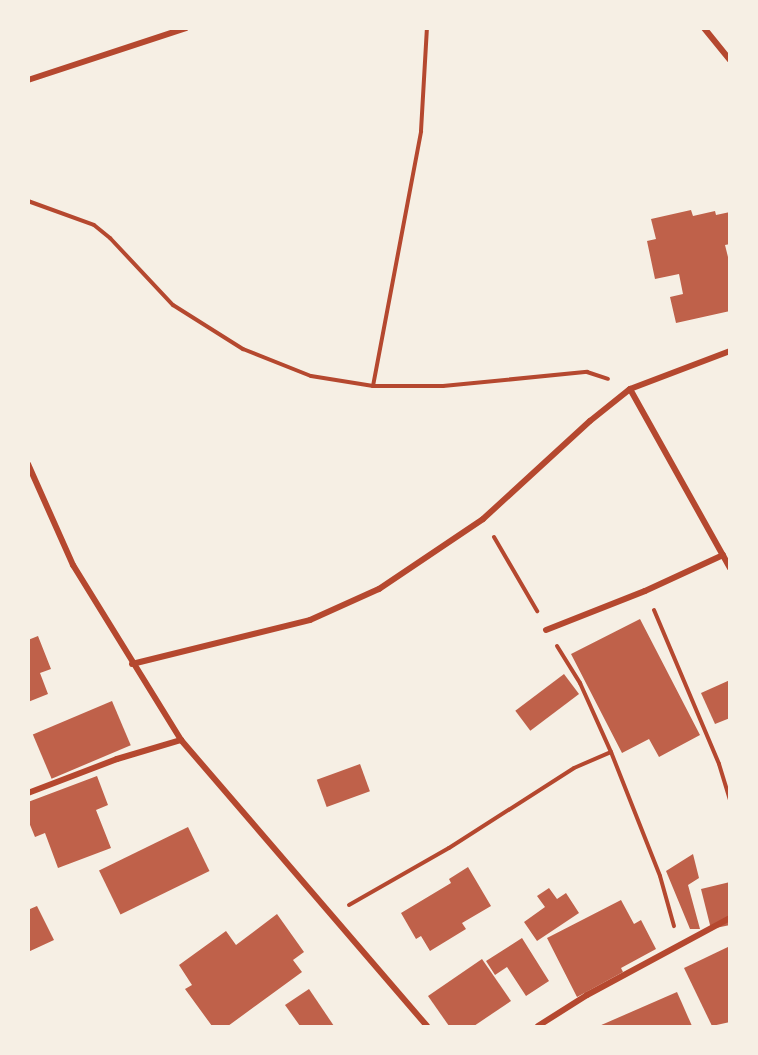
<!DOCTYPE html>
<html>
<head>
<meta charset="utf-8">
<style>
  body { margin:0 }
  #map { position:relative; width:758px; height:1055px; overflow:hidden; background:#f6efe4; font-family:Ubuntu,sans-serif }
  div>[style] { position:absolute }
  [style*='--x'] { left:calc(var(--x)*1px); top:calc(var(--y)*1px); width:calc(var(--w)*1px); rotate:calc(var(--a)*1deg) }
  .building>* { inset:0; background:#bf614a; transform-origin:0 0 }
  .path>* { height:4px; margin:-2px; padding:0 2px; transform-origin:2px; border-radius:2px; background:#b5482f }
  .minor>* { height:6px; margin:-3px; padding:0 3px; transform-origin:3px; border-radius:3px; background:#b5482f }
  span { translate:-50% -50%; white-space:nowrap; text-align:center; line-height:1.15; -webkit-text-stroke:4.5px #f6efe4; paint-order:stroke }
  .frame { position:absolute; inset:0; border:30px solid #f6efe4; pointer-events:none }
</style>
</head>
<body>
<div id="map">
  <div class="building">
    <i style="clip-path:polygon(691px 210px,693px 216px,715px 211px,716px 215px,730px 212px,730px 244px,725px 245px,730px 265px,730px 311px,676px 323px,670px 297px,683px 294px,679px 274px,655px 279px,647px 241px,656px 239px,651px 219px)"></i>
    <i style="clip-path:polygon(640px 619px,700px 735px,659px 757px,649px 739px,622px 753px,571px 654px)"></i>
    <i style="clip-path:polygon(38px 636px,51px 669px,40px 673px,48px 694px,28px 702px,28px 640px)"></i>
    <i style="left:564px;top:674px;width:25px;height:61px;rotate:53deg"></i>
    <i style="clip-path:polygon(730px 680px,730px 718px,715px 724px,701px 693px)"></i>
    <i style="left:112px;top:701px;width:48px;height:86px;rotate:67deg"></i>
    <i style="left:360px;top:764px;width:29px;height:46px;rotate:70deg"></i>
    <i style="clip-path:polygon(97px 776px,108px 805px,96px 810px,111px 848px,58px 868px,45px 833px,35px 837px,28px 820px,28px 802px)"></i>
    <i style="left:188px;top:827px;width:49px;height:99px;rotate:64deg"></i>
    <i style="clip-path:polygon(693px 854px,699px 878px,688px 885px,700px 929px,690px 929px,666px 871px)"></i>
    <i style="clip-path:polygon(468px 867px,491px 906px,462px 923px,466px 929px,430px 951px,421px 936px,416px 939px,401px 913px,451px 883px,449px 879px)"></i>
    <i style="clip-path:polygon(730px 882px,730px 925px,711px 929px,701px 889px)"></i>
    <i style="clip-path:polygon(549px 888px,557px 899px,566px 893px,579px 913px,537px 941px,524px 922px,545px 907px,537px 896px)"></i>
    <i style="clip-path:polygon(621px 900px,634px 924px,641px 920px,656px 949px,621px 968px,623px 972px,577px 997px,547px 938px)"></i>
    <i style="clip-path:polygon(28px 905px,30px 909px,37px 906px,54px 940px,28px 952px)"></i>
    <i style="clip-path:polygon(277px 914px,304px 952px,293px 960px,302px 972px,228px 1026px,212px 1026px,185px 989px,192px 985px,179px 965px,226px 931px,236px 945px)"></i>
    <i style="clip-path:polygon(522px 938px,549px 981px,526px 996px,507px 967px,495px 975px,486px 961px)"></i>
    <i style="clip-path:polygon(730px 946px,730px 1022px,712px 1026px,684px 968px)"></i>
    <i style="clip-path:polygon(482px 959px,511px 1001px,474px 1026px,449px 1026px,428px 996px)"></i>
    <i style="clip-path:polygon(309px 989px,334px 1026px,300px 1026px,285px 1005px)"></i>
    <i style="clip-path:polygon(677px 992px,692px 1026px,599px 1026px)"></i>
  </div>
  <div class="path">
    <i style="--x:28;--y:201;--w:70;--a:20"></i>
    <i style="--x:94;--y:225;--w:21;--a:39"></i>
    <i style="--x:110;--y:238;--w:92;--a:46.8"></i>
    <i style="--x:173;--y:305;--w:83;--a:32.2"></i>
    <i style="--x:243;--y:349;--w:73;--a:21.7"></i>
    <i style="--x:311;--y:376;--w:63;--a:9.2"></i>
    <i style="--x:373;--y:386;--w:70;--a:0"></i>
    <i style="--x:443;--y:386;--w:145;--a:-5.6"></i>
    <i style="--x:587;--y:372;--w:22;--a:18"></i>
    <i style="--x:373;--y:386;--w:259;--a:-79.3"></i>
    <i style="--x:421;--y:131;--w:103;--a:-86.7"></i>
    <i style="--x:494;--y:537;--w:86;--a:59.8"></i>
    <i style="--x:654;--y:610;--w:167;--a:67.1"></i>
    <i style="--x:719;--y:764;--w:37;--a:73"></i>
    <i style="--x:557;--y:646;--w:44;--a:58.1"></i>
    <i style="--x:580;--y:683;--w:76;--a:65.8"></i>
    <i style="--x:611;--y:752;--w:133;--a:68.4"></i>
    <i style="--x:660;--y:876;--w:52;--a:74.4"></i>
    <i style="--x:349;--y:905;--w:115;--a:-29.7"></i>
    <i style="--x:449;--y:848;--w:148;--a:-32.6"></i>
    <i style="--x:574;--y:768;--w:40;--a:-23.4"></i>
  </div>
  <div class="minor">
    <i style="--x:704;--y:28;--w:41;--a:50.9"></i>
    <i style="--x:28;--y:80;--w:166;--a:-18.2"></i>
    <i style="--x:630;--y:389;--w:205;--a:60.8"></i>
    <i style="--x:28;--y:464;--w:111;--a:66"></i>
    <i style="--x:73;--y:565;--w:206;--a:58.3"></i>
    <i style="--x:181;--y:740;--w:377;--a:49.3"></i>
    <i style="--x:546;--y:630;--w:106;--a:-21.5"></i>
    <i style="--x:645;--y:591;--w:86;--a:-24.8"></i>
    <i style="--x:132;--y:664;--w:183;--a:-13.9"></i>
    <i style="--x:310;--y:620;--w:76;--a:-24.2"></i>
    <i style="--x:379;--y:589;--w:125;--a:-33.9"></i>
    <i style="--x:483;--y:519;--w:145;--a:-42.5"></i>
    <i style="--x:590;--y:421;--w:51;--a:-38.7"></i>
    <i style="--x:630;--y:389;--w:107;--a:-20.8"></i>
    <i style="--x:28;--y:793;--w:95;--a:-20.9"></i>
    <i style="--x:117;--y:759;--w:67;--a:-16.5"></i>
    <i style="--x:538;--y:1026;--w:58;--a:-32.3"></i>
    <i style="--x:587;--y:995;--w:162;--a:-28.3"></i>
  </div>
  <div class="frame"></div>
</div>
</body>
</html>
